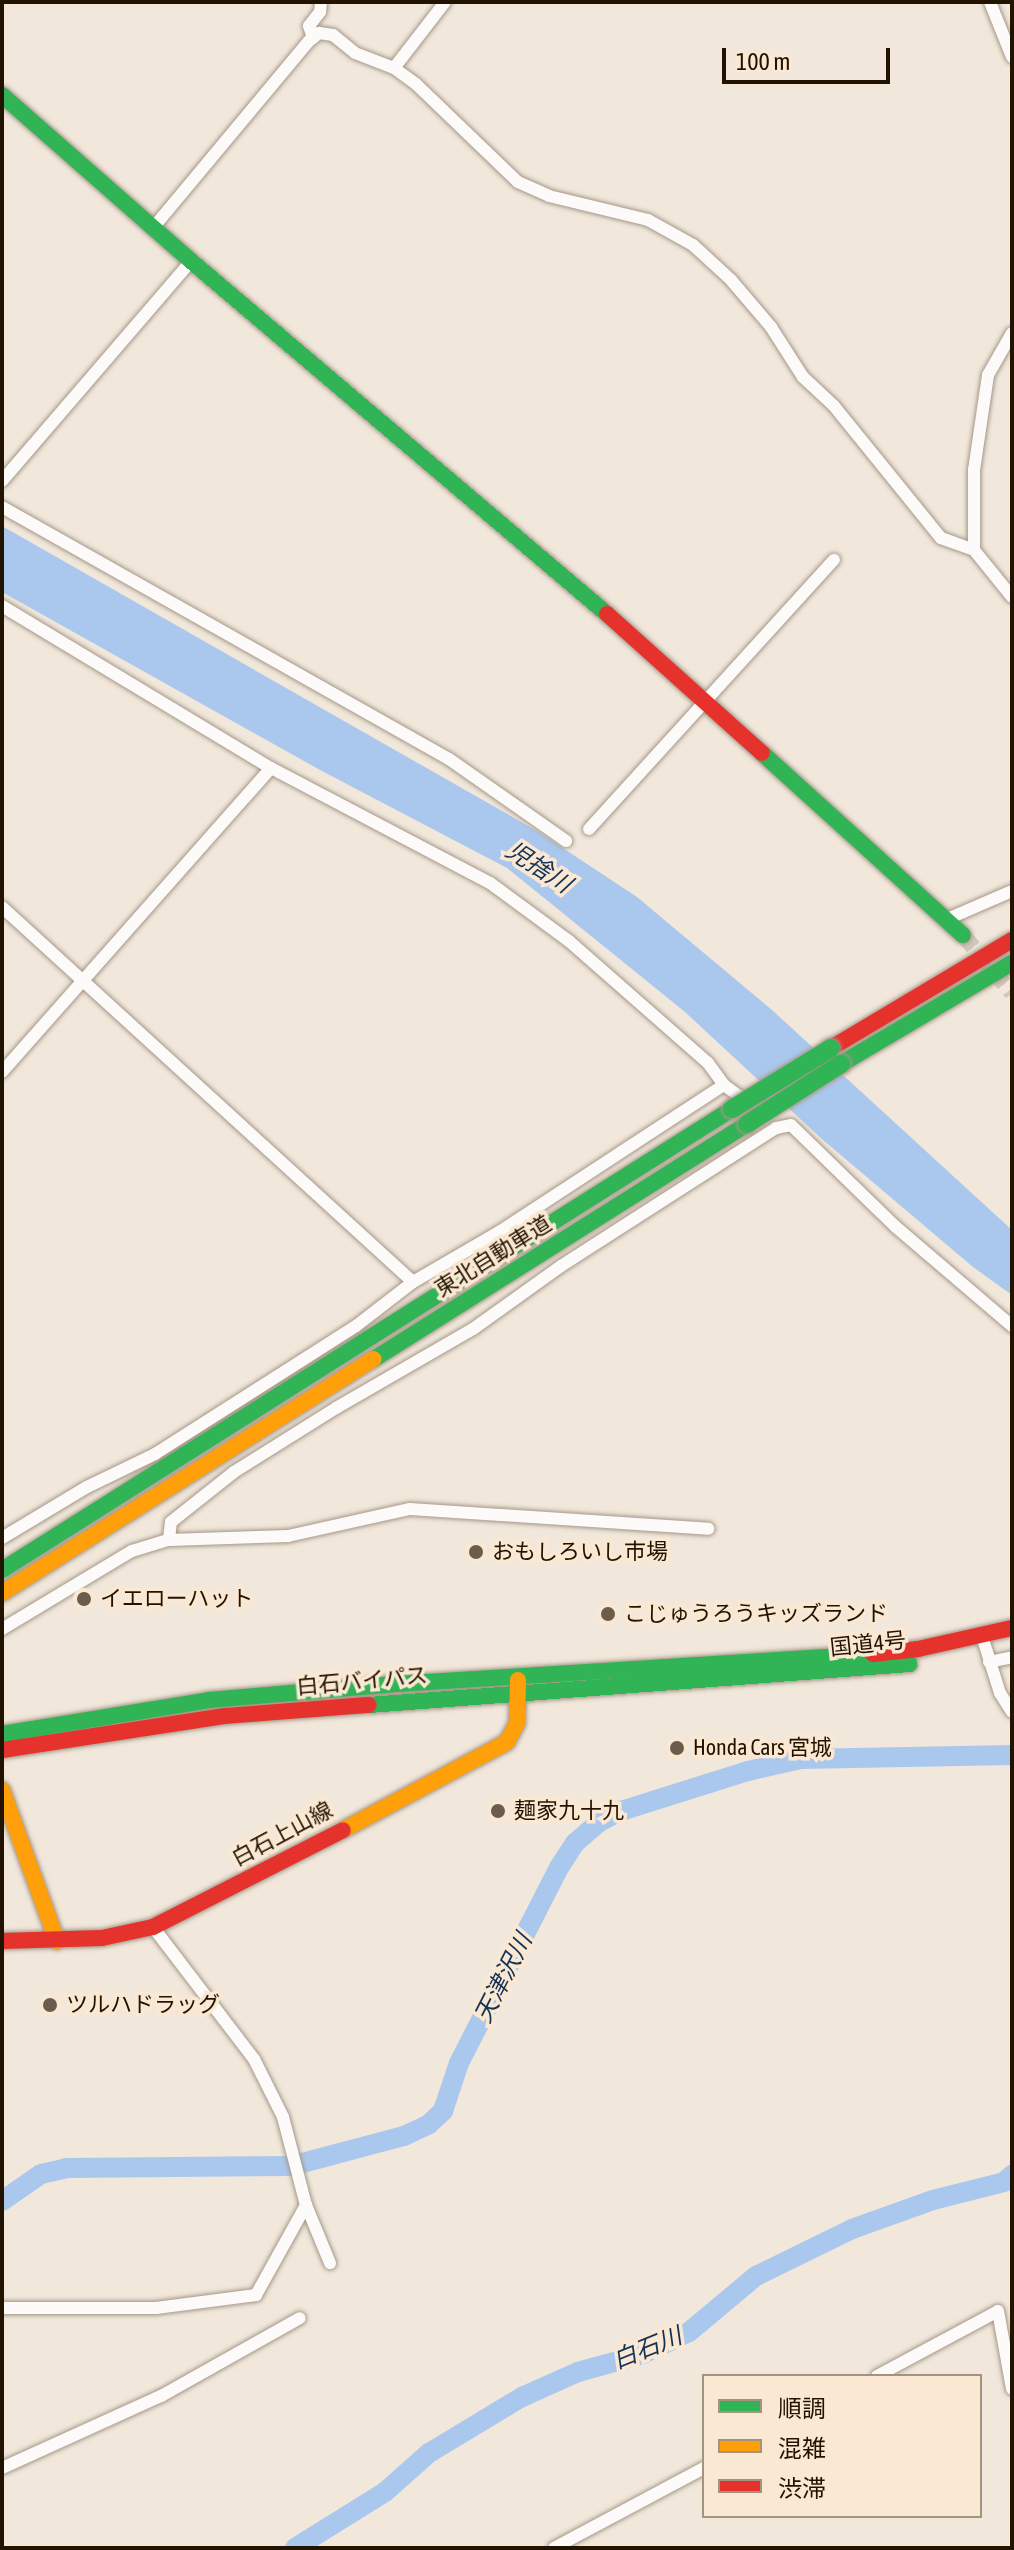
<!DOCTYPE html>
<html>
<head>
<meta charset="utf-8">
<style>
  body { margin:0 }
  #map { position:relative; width:1014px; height:2550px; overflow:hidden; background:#f1e7db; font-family:"Asap Condensed","Noto Sans JP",sans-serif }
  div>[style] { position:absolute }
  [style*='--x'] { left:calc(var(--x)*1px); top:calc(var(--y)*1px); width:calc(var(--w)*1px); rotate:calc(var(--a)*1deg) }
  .water>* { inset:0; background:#aac8ed }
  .river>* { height:20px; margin:-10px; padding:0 10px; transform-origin:10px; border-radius:10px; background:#aac8ed }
  .secondary-tunnel>* { height:16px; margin-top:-8px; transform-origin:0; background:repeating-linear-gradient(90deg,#d2c7ba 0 16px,transparent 0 24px) }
  .roads { filter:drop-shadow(0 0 2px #a59888) drop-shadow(0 0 2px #a59888) }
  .street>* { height:12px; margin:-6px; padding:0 6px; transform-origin:6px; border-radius:6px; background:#fdfbfa }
  .fast>* { height:16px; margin:-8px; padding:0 8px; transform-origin:8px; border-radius:8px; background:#30b455 }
  .slow>* { height:16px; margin:-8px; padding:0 8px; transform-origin:8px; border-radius:8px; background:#ff9f0a }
  .jam>* { height:16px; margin:-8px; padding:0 8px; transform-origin:8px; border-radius:8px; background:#e5322d }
  .bridges { filter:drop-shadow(0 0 2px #a59888) drop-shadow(0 0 2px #a59888) }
  .fast-bridge>* { height:18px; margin:-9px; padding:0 9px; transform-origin:9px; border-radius:9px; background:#30b455 }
  .dots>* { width:22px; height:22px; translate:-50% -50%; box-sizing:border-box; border:4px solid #fae8d2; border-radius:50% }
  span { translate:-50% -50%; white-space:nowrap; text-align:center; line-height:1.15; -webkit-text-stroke:7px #fae8d2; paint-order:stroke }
  .street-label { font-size:22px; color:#221300 }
  .poi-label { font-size:22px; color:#221300 }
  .left { translate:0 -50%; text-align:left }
  .water-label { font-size:24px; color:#123257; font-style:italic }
  .frame { position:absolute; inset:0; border:4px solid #221300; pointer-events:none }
  .legend { position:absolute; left:702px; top:2374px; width:280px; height:144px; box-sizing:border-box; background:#fae8d2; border:2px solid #a4937e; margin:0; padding:10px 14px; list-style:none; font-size:24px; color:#221300 }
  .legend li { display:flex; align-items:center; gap:16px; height:40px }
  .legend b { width:40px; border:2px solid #a4937e }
  .scale { position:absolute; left:722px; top:48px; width:168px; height:36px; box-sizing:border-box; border:4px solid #221300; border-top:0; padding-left:10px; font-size:24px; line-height:28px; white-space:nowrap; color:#221300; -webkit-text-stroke:6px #fae8d2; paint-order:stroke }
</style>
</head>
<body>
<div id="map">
  <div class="water">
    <i style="clip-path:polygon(2px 526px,537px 831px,637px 897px,772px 1010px,1012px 1230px,1012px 1295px,973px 1267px,823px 1140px,685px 1012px,507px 868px,320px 770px,2px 592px)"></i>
  </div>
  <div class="river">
    <i style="--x:2;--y:2201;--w:47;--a:-34.7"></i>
    <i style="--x:41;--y:2174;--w:26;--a:-13"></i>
    <i style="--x:66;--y:2168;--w:225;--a:-0.5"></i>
    <i style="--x:291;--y:2166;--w:117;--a:-14.9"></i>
    <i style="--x:404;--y:2136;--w:26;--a:-25"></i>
    <i style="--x:428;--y:2125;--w:21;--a:-43"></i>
    <i style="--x:443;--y:2111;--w:51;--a:-71.6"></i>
    <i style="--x:459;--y:2063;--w:221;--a:-62.9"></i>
    <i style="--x:560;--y:1866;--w:27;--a:-57"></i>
    <i style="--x:575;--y:1843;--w:32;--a:-41"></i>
    <i style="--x:599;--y:1822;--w:25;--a:-27"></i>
    <i style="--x:621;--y:1811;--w:133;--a:-17.5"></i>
    <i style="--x:748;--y:1771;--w:54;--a:-12.8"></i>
    <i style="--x:801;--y:1759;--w:211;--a:-1.1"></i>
    <i style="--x:295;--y:2548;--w:106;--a:-31.9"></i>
    <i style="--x:385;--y:2492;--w:59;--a:-41.6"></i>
    <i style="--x:429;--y:2453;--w:109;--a:-31.1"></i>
    <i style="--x:522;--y:2397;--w:61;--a:-24.1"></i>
    <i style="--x:578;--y:2372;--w:67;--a:-15.5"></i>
    <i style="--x:643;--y:2354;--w:51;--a:-25.6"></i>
    <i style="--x:689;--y:2332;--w:87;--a:-39.9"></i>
    <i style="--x:756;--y:2276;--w:107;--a:-26.1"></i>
    <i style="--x:852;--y:2229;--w:86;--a:-19.7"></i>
    <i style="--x:933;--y:2200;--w:73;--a:-14.2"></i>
    <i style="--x:1004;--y:2182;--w:11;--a:-41"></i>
  </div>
  <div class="secondary-tunnel">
    <i style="--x:963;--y:935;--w:76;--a:49.8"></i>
  </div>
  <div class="roads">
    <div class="street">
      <i style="--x:990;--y:2;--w:59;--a:68.2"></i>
      <i style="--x:313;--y:38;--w:13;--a:-108"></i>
      <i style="--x:309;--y:26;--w:18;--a:-52"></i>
      <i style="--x:320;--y:12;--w:10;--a:-84"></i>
      <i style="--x:394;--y:68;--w:83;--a:-52.3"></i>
      <i style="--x:153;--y:228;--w:244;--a:-50.2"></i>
      <i style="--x:309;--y:41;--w:13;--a:-39"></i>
      <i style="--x:319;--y:33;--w:14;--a:8"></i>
      <i style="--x:333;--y:35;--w:28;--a:39"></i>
      <i style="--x:355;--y:53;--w:42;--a:21"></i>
      <i style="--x:394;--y:68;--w:27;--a:36"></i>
      <i style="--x:416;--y:84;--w:141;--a:43.9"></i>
      <i style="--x:518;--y:182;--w:34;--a:24"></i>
      <i style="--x:549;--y:196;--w:102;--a:13.6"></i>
      <i style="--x:648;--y:220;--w:51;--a:29.1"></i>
      <i style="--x:693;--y:245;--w:52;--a:42.6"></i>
      <i style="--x:731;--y:280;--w:62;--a:49.6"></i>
      <i style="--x:771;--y:327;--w:59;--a:57.4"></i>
      <i style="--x:803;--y:377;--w:42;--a:43.1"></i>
      <i style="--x:834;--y:406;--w:170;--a:51"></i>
      <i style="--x:941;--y:538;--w:35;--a:20"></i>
      <i style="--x:974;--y:550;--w:60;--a:51"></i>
      <i style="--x:2;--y:481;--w:290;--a:-49.3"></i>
      <i style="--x:2;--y:507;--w:513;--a:29.41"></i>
      <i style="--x:449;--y:759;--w:143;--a:35"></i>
      <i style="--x:974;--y:550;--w:80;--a:-90"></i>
      <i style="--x:974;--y:470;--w:96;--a:-81.6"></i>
      <i style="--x:988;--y:375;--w:48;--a:-60.3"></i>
      <i style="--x:2;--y:606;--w:314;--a:31.1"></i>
      <i style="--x:271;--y:768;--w:247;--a:27.7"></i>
      <i style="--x:490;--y:883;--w:98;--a:36.3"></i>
      <i style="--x:569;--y:941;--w:185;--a:41.3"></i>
      <i style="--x:708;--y:1063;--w:27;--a:54"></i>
      <i style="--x:724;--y:1085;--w:29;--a:36"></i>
      <i style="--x:589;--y:829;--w:364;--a:-47.7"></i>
      <i style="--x:2;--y:907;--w:556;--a:42.38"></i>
      <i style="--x:945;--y:920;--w:73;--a:-23.4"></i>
      <i style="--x:2;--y:1072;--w:406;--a:-48.5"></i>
      <i style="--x:2;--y:1538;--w:99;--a:-31"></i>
      <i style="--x:87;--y:1487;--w:76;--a:-25.9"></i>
      <i style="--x:155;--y:1454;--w:238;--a:-32.5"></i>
      <i style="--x:356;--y:1326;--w:72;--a:-37.7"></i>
      <i style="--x:413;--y:1282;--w:99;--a:-30.2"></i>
      <i style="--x:499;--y:1232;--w:269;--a:-33.2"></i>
      <i style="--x:169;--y:1540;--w:18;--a:-84"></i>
      <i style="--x:171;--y:1522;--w:80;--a:-38.4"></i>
      <i style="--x:234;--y:1472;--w:120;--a:-32.1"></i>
      <i style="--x:336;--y:1408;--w:158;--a:-30"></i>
      <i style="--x:473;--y:1329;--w:108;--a:-35.6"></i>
      <i style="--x:561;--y:1266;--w:255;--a:-32.7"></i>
      <i style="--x:776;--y:1128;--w:15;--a:-11"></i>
      <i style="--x:791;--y:1125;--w:146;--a:44.2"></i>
      <i style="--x:896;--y:1227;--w:153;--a:40.5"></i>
      <i style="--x:2;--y:1629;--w:152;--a:-31"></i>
      <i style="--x:132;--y:1551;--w:39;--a:-17"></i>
      <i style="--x:169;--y:1540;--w:119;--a:-1.9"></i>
      <i style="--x:288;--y:1536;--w:125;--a:-12.5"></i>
      <i style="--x:410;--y:1509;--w:299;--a:3.8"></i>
      <i style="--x:982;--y:1636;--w:60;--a:72.5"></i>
      <i style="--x:1000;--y:1693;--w:22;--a:58"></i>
      <i style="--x:989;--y:1662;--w:24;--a:-12"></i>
      <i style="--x:153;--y:1927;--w:166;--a:52.6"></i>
      <i style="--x:254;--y:2059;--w:65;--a:63.4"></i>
      <i style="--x:283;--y:2117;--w:91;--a:75.4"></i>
      <i style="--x:306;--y:2205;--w:63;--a:67.5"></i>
      <i style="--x:2;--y:2308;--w:154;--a:0"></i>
      <i style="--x:156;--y:2308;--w:101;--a:-7.4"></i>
      <i style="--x:256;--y:2295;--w:103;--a:-60.9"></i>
      <i style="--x:877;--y:2376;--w:137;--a:-28.2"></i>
      <i style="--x:998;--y:2311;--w:79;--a:79.8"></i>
      <i style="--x:2;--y:2468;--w:175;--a:-24.4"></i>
      <i style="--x:161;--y:2396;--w:159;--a:-29.3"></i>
      <i style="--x:554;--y:2548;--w:170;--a:-28.1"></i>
    </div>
    <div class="fast">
      <i style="--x:2;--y:95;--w:252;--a:41.3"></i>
      <i style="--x:191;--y:261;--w:546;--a:40.32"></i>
      <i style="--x:762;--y:753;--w:271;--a:42.2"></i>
      <i style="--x:841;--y:1064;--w:199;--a:-30.6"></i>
      <i style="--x:374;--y:1359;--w:441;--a:-32.2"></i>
      <i style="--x:2;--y:1570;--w:863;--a:-32.27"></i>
      <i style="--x:369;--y:1705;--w:542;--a:-4.34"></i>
      <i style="--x:2;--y:1734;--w:210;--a:-9.3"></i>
      <i style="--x:209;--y:1700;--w:188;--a:-4.9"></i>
      <i style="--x:396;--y:1684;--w:478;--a:-3.6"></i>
    </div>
    <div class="slow">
      <i style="--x:2;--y:1593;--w:439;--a:-32.2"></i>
      <i style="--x:2;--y:1790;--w:161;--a:70"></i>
      <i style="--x:343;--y:1830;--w:186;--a:-28.2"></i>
      <i style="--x:507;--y:1742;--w:21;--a:-62"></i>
      <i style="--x:517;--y:1723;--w:43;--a:-88.7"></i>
    </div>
    <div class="jam">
      <i style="--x:607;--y:614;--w:208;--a:41.9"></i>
      <i style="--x:831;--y:1048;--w:211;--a:-30.8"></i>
      <i style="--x:873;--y:1654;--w:45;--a:-6.3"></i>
      <i style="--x:918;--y:1649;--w:96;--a:-12.6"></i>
      <i style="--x:2;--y:1750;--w:226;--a:-8.7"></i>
      <i style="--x:225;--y:1716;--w:144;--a:-4.4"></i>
      <i style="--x:2;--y:1941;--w:100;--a:-1.7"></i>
      <i style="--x:102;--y:1938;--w:52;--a:-12.2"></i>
      <i style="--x:153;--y:1927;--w:213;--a:-27"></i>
    </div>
  </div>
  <div class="bridges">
    <div class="fast-bridge">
      <i style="--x:732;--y:1109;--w:116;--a:-31.6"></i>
      <i style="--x:747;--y:1124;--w:112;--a:-32.6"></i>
    </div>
  </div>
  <div class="dots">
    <i style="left:476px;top:1552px;background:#6a5d4d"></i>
    <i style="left:84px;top:1599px;background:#6a5d4d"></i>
    <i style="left:608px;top:1614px;background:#6a5d4d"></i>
    <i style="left:677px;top:1748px;background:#6a5d4d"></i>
    <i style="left:498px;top:1811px;background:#6a5d4d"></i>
    <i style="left:50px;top:2005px;background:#6a5d4d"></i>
  </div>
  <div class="street-label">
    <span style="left:493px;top:1256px;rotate:-32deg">東北自動車道</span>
    <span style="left:868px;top:1644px;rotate:-6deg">国道4号</span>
    <span style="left:362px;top:1681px;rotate:-5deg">白石バイパス</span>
    <span style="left:282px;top:1834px;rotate:-28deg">白石上山線</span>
  </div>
  <div class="poi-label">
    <span class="left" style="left:492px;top:1552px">おもしろいし市場</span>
    <span class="left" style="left:100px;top:1599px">イエローハット</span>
    <span class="left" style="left:624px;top:1614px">こじゅうろうキッズランド</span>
    <span class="left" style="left:693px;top:1748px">Honda Cars 宮城</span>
    <span class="left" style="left:514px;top:1811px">麺家九十九</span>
    <span class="left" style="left:66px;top:2005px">ツルハドラッグ</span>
  </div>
  <div class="water-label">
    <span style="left:539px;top:867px;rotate:33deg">児捨川</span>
    <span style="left:503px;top:1978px;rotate:-63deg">天津沢川</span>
    <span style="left:647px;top:2348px;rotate:-22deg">白石川</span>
  </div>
  <div class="frame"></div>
  <ul class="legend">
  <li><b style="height:10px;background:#30b455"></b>順調</li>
  <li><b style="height:10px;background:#ff9f0a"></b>混雑</li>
  <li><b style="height:10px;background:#e5322d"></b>渋滞</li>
  </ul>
  <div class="scale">100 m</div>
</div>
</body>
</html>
